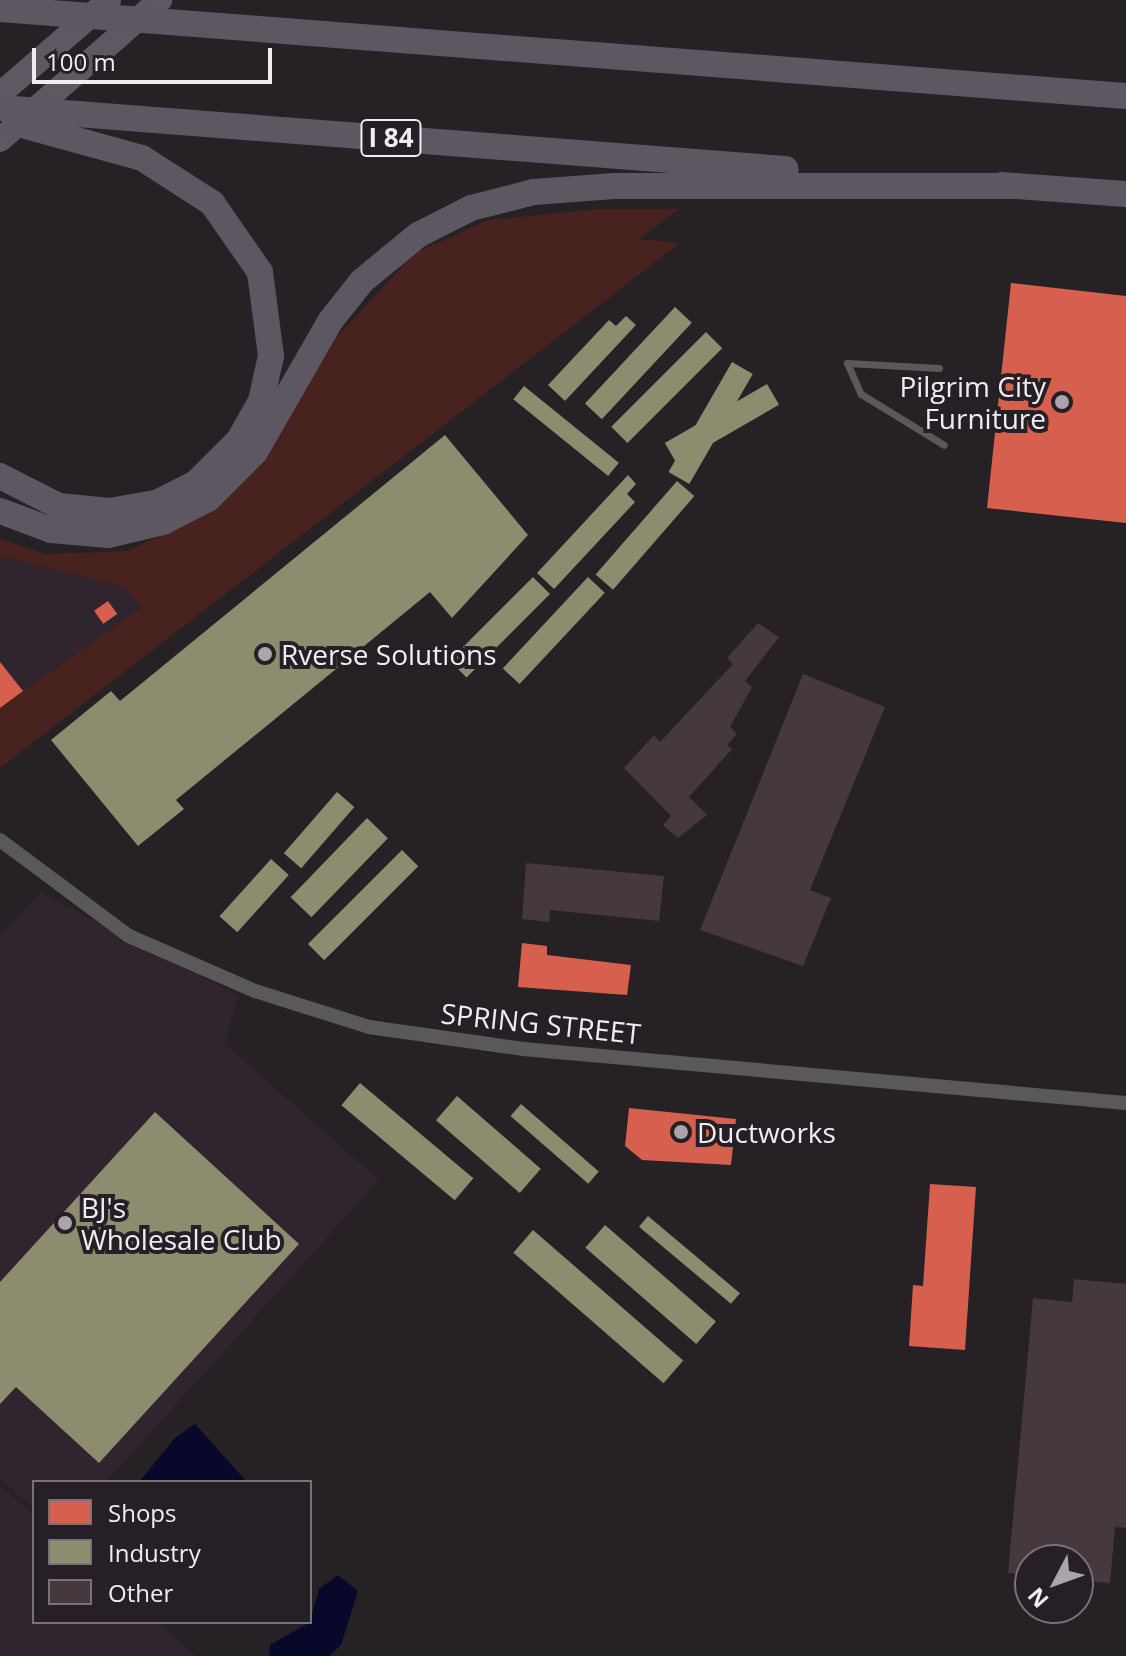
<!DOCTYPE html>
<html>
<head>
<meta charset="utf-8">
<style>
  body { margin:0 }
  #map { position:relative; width:1126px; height:1656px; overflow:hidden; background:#252125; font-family:"Open Sans",sans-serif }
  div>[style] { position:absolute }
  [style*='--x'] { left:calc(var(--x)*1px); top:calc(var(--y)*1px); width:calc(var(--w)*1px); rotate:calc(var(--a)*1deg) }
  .built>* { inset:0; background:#30242f }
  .green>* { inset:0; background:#48221f }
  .water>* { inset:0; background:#08082a }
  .shops>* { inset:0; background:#d6604d; transform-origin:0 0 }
  .industry>* { inset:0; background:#8c8c6e; transform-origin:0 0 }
  .building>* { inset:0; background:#45393f }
  .service>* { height:7px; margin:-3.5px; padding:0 3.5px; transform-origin:3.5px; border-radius:3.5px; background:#5b585a }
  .minor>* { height:14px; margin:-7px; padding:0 7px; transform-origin:7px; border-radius:7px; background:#5b585a }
  .trunk>* { height:24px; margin:-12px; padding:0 12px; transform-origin:12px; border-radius:12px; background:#5e5862 }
  .motorway>* { height:26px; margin:-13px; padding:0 13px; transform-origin:13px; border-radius:13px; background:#5d5762 }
  .dots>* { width:22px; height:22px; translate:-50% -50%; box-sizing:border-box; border:4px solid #271f26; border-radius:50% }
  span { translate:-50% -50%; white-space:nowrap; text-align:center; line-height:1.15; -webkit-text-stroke:8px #271f26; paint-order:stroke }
  .shield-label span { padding:2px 6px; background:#271f26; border:2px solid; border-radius:6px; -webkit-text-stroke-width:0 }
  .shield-label { font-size:26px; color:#f2ecf1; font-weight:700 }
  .poi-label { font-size:28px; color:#f2ecf1 }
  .right { translate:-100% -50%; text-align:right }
  .left { translate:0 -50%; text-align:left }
  .street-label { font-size:28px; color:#f2ecf1 }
  .legend { position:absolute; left:32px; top:1480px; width:280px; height:144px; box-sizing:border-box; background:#271f26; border:2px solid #787177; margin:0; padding:10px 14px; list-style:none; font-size:24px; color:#f2ecf1 }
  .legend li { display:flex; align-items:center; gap:16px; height:40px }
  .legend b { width:40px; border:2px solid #787177 }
  .north { position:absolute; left:1014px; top:1544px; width:80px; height:80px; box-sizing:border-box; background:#271f26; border:2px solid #787177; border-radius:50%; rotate:229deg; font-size:22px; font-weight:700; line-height:32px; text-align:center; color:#f2ecf1 }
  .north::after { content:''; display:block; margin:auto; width:28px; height:36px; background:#aaa5aa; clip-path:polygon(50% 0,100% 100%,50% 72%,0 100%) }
  .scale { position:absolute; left:32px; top:48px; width:240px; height:36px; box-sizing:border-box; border:4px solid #f2ecf1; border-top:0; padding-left:10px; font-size:24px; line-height:28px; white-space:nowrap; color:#f2ecf1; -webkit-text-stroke:6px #271f26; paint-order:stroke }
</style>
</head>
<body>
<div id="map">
  <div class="built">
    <i style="clip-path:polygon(0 556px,124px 587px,142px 607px,0 707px)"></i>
    <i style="clip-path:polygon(41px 893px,238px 995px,225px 1044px,379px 1180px,106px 1482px,34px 1482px,34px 1509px,0 1479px,0 935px)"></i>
    <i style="clip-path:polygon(0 1485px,34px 1515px,34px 1622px,157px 1622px,196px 1656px,0 1656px)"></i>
  </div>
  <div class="green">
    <i style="clip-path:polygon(598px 209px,679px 209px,639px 239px,680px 243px,0 768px,0 707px,142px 607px,124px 587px,0 556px,0 539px,45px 554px,128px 551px,191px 520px,277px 435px,338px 335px,415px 253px,488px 220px)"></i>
  </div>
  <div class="water">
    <i style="clip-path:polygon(195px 1424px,247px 1482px,139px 1482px,175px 1438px)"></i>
    <i style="clip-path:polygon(338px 1575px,358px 1591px,341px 1645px,329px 1656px,269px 1656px,270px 1645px,310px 1622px,319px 1589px)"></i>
  </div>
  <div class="shops">
    <i style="clip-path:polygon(1011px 283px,1126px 296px,1126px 523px,987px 508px)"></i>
    <i style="left:108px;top:601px;width:16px;height:17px;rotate:55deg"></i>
    <i style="clip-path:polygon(0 662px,23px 691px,0 708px)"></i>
    <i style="clip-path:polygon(522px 943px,547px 946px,547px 955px,631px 965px,627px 995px,518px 987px)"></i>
    <i style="clip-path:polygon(629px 1108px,736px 1119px,731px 1165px,642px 1160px,625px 1146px)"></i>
    <i style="clip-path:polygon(930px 1184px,976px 1187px,965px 1350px,909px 1346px,913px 1285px,923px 1286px)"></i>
  </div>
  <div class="industry">
    <i style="left:675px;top:307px;width:23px;height:132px;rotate:43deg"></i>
    <i style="clip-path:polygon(626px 316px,636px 325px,565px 401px,548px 385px,609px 320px,616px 326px)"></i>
    <i style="left:706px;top:332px;width:23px;height:134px;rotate:45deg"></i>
    <i style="left:732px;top:362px;width:24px;height:127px;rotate:30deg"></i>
    <i style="left:767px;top:384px;width:24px;height:118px;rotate:60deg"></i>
    <i style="left:524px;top:386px;width:122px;height:17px;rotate:39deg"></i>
    <i style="clip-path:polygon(445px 435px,528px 535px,452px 618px,430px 592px,176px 800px,184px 809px,138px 846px,51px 740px,111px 691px,120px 701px)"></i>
    <i style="clip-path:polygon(628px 475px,636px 484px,627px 494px,635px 502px,554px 589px,537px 573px)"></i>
    <i style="left:677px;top:481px;width:23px;height:124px;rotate:41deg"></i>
    <i style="left:533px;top:577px;width:24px;height:118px;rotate:45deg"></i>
    <i style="left:588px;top:577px;width:23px;height:125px;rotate:43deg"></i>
    <i style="left:337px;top:792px;width:23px;height:81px;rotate:41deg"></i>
    <i style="left:367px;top:818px;width:29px;height:110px;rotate:44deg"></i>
    <i style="left:402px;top:850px;width:23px;height:133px;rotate:45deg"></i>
    <i style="left:271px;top:859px;width:24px;height:77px;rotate:42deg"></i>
    <i style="left:360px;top:1083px;width:148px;height:29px;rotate:40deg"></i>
    <i style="left:457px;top:1096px;width:111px;height:32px;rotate:41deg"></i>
    <i style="left:521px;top:1104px;width:103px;height:16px;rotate:41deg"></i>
    <i style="clip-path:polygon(155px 1112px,299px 1244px,99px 1463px,16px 1387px,0 1404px,0 1282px)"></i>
    <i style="left:648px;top:1216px;width:120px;height:14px;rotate:40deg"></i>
    <i style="left:605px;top:1225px;width:147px;height:30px;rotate:41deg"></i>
    <i style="left:533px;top:1230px;width:199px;height:30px;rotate:41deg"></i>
  </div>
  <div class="building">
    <i style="clip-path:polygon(758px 623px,779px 637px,745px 681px,752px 687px,730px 727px,737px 734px,727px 745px,732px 749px,689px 797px,707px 815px,678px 838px,663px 825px,671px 816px,624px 768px,654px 735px,660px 742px,733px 664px,727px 658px)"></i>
    <i style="clip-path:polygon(803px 674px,885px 707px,810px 890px,831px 898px,803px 966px,700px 930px)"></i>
    <i style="clip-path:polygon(526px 863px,664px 876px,659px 921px,550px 910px,549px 922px,522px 919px)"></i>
    <i style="clip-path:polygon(1074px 1279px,1126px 1284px,1126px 1528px,1115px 1527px,1110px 1583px,1078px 1580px,1078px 1560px,1030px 1560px,1030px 1575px,1008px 1573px,1033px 1298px,1072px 1302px)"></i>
  </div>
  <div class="service">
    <i style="--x:939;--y:368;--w:92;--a:-176.9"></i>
    <i style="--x:847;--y:363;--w:34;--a:66"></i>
    <i style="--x:861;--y:394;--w:97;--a:31.6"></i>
  </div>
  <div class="minor">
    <i style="--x:0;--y:840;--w:161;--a:36.7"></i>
    <i style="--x:129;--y:936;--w:137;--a:23.6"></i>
    <i style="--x:255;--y:991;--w:120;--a:17.5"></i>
    <i style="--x:369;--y:1027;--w:156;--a:8.1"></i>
    <i style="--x:523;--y:1049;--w:605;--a:5.12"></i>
  </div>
  <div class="trunk">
    <i style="--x:0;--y:94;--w:144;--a:-40.8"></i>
    <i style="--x:0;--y:140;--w:213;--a:-41.2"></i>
  </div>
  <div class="motorway">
    <i style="--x:0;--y:9;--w:1129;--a:4.42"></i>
    <i style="--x:0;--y:108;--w:788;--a:4.44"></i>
    <i style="--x:1001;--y:185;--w:125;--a:4.1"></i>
    <i style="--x:0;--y:476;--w:66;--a:27"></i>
    <i style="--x:59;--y:506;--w:50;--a:5.7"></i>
    <i style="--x:109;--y:511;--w:48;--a:-9.7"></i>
    <i style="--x:156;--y:503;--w:45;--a:-26.6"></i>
    <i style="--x:196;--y:483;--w:61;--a:-45"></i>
    <i style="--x:239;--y:440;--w:45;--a:-60.6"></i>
    <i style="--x:261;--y:401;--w:46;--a:-77.5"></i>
    <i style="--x:271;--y:356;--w:85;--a:-97.5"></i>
    <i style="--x:260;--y:272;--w:84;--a:-124.8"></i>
    <i style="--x:212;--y:203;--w:83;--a:-147.3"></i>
    <i style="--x:142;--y:158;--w:132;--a:-164.6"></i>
    <i style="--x:0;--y:511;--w:54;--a:20.4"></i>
    <i style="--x:51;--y:530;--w:57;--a:5"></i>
    <i style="--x:108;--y:535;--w:57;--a:-13.3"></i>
    <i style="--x:163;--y:522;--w:51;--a:-27.1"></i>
    <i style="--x:208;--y:499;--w:66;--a:-45"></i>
    <i style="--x:255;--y:452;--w:152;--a:-60.1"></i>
    <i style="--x:331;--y:320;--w:50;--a:-51.5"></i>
    <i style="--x:362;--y:281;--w:72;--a:-39.4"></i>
    <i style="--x:418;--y:235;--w:59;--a:-27"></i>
    <i style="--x:471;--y:208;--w:65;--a:-14.3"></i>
    <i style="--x:534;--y:192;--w:80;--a:-4.3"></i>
    <i style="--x:614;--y:186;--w:403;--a:0"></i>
  </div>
  <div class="dots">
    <i style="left:1062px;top:402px;background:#aaa5aa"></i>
    <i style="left:265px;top:654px;background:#aaa5aa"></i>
    <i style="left:681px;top:1132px;background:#aaa5aa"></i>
    <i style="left:65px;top:1223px;background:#aaa5aa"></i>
  </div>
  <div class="shield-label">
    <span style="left:391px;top:138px">I 84</span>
  </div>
  <div class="poi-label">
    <span class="right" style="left:1046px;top:402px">Pilgrim City<br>Furniture</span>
    <span class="left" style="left:281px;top:654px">Rverse Solutions</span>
    <span class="left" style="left:697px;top:1132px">Ductworks</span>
    <span class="left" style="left:81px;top:1223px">BJ's<br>Wholesale Club</span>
  </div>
  <div class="street-label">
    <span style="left:541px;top:1023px;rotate:6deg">SPRING STREET</span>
  </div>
  <ul class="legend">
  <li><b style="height:22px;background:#d6604d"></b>Shops</li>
  <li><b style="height:22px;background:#8c8c6e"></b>Industry</li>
  <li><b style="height:22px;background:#45393f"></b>Other</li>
  </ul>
  <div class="north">N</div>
  <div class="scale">100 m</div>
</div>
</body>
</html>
